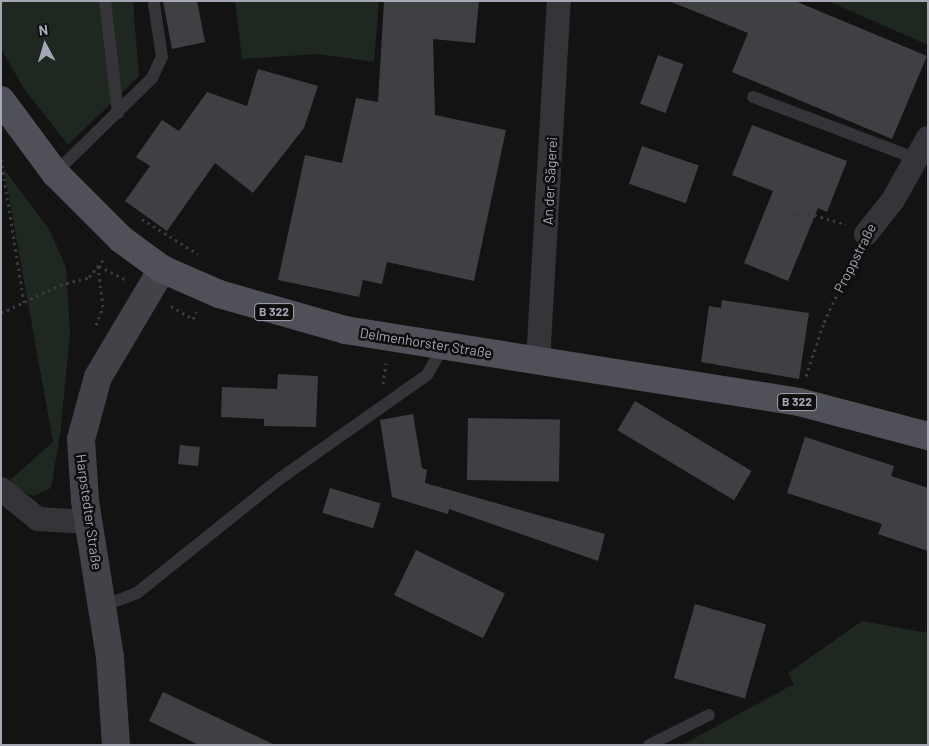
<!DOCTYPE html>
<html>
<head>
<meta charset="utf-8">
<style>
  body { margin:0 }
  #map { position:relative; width:929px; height:746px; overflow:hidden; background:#131314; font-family:Barlow,sans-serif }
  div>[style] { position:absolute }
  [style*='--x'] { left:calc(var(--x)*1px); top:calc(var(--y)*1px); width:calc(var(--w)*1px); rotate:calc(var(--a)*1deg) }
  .green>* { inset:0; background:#1f2721 }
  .building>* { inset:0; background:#3f4044; transform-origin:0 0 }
  .path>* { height:3px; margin-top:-1.5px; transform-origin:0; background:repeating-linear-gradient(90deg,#3a3b40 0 2.5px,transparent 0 6.5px) }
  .lane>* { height:12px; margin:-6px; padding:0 6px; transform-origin:6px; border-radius:6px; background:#343439 }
  .street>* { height:24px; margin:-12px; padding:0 12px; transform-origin:12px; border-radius:12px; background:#343439 }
  .secondary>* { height:28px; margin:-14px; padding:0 14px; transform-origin:14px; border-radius:14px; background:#424349 }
  .primary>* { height:28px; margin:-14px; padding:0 14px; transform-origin:14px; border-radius:14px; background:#505158 }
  span { translate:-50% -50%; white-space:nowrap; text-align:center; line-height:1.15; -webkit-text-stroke:5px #0e0e0f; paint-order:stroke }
  .shield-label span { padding:1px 4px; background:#0e0e0f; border:1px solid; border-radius:4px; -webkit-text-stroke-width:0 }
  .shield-label { font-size:12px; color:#a5a8b4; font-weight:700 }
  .street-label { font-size:14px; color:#a5a8b4 }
  .frame { position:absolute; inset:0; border:2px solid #a5a8b4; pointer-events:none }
  .north { position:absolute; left:20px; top:20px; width:50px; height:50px; -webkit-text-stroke:4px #0e0e0f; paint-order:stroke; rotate:354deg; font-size:14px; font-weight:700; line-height:20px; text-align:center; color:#a5a8b4 }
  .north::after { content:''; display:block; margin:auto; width:18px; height:22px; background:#a5a8b4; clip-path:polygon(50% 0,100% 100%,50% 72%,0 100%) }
</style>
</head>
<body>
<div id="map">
  <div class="green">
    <i style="clip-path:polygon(1px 1px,133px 1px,139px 76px,68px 145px,25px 90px,1px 49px)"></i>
    <i style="clip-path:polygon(235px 1px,379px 1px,374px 62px,318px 54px,242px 59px)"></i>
    <i style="clip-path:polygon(828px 1px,928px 1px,928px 45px)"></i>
    <i style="clip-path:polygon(4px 169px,49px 229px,66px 267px,70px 333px,61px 428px,51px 488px,34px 496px,18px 490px,10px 480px,53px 442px)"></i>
    <i style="clip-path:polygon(862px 621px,928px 633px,928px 745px,682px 745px,794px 684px,788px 673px)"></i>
  </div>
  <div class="building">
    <i style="clip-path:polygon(163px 1px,197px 1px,205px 42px,172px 49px)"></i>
    <i style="clip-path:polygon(384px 1px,479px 1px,475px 43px,433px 39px,435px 115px,506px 130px,474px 281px,387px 262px,382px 284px,363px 280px,359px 297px,278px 280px,305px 155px,342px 163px,356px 98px,378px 102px)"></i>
    <i style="clip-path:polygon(669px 1px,795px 1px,927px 56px,892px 139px,732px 72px,748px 33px)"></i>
    <i style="left:658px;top:55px;width:27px;height:52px;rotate:20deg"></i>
    <i style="clip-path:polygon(258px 69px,318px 86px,304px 128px,253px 193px,215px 163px,167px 231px,125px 201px,150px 166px,136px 157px,162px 120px,179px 131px,207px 92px,247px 106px)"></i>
    <i style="clip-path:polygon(752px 125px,847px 161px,827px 212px,818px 208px,788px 281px,744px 263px,773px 191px,732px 175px)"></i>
    <i style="left:642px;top:146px;width:60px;height:40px;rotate:19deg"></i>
    <i style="clip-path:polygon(722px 300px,809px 313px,799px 379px,701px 362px,709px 306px,721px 308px)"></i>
    <i style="clip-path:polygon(278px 374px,318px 376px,316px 427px,264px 426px,264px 419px,221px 417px,222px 387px,277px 389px)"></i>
    <i style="left:635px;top:401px;width:136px;height:34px;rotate:31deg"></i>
    <i style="clip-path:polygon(413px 414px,422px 468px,427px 470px,425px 483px,605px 534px,598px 561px,449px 509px,448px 514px,392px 497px,380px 420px)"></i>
    <i style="left:468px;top:418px;width:92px;height:62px;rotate:1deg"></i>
    <i style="clip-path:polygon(805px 437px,894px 466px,891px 476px,928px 488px,928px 551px,878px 534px,882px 524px,787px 493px)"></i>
    <i style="left:180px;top:445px;width:20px;height:19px;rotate:6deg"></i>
    <i style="left:330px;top:488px;width:53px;height:26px;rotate:17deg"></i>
    <i style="left:416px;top:550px;width:99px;height:50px;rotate:26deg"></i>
    <i style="left:695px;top:604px;width:74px;height:77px;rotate:16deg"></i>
    <i style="clip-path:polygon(163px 692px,275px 745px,199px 745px,149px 721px)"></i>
  </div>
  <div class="path">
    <i style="--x:1;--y:159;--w:145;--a:80.9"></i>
    <i style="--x:791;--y:215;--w:17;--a:-7"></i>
    <i style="--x:808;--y:213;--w:39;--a:17"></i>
    <i style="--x:142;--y:219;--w:66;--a:32"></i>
    <i style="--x:99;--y:266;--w:31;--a:27"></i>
    <i style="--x:171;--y:306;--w:26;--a:31"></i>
    <i style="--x:193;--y:319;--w:8;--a:-67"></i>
    <i style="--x:1;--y:313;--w:65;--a:-25.4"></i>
    <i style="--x:60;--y:285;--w:30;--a:-15"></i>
    <i style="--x:89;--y:277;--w:25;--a:-50"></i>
    <i style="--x:96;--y:325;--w:19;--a:-69"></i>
    <i style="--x:103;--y:307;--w:42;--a:-96.8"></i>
    <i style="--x:806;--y:376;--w:57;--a:-71.6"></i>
    <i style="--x:824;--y:322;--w:74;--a:-64.5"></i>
    <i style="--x:383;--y:384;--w:21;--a:-82"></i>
  </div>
  <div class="lane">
    <i style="--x:105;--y:1;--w:113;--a:83.4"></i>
    <i style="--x:753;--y:97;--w:175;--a:20.7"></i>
    <i style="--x:55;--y:173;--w:136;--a:-44.4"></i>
    <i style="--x:152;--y:78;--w:23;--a:-65"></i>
    <i style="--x:162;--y:57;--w:54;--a:-98.6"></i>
    <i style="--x:103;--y:606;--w:36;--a:-21"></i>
    <i style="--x:137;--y:593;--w:181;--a:-38.7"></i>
    <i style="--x:278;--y:480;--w:182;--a:-35.2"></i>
    <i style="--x:427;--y:375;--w:32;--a:-60"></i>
    <i style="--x:649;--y:745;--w:67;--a:-26.6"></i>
  </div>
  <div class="street">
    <i style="--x:866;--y:234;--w:43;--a:-51.5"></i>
    <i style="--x:893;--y:200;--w:71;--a:-60.6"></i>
    <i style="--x:538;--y:361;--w:361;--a:-86.7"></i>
    <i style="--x:1;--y:489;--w:48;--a:39"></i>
    <i style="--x:38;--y:519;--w:50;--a:3.4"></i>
  </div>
  <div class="secondary">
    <i style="--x:116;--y:745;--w:88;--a:-93.9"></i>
    <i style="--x:110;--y:657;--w:158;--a:-99.1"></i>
    <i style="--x:85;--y:501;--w:62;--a:-93.7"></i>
    <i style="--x:81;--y:439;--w:64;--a:-74.7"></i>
    <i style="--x:98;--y:377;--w:126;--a:-59.3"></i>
  </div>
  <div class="primary">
    <i style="--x:1;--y:100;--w:91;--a:53.5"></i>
    <i style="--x:55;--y:173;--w:93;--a:45"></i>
    <i style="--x:121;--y:239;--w:51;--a:36.2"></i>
    <i style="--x:162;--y:269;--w:62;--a:23.7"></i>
    <i style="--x:219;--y:294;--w:131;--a:15.9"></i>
    <i style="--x:345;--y:330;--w:460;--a:9"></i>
    <i style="--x:799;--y:402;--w:133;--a:14.8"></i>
  </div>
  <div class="shield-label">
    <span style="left:274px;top:312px">B 322</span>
    <span style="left:797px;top:402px">B 322</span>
  </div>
  <div class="street-label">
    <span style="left:550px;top:181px;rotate:-87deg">An der Sägerei</span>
    <span style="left:855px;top:258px;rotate:-63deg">Proppstraße</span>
    <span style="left:426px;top:343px;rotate:9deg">Delmenhorster Straße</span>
    <span style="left:89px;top:512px;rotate:82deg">Harpstedter Straße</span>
  </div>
  <div class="frame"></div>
  <div class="north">N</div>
</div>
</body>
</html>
